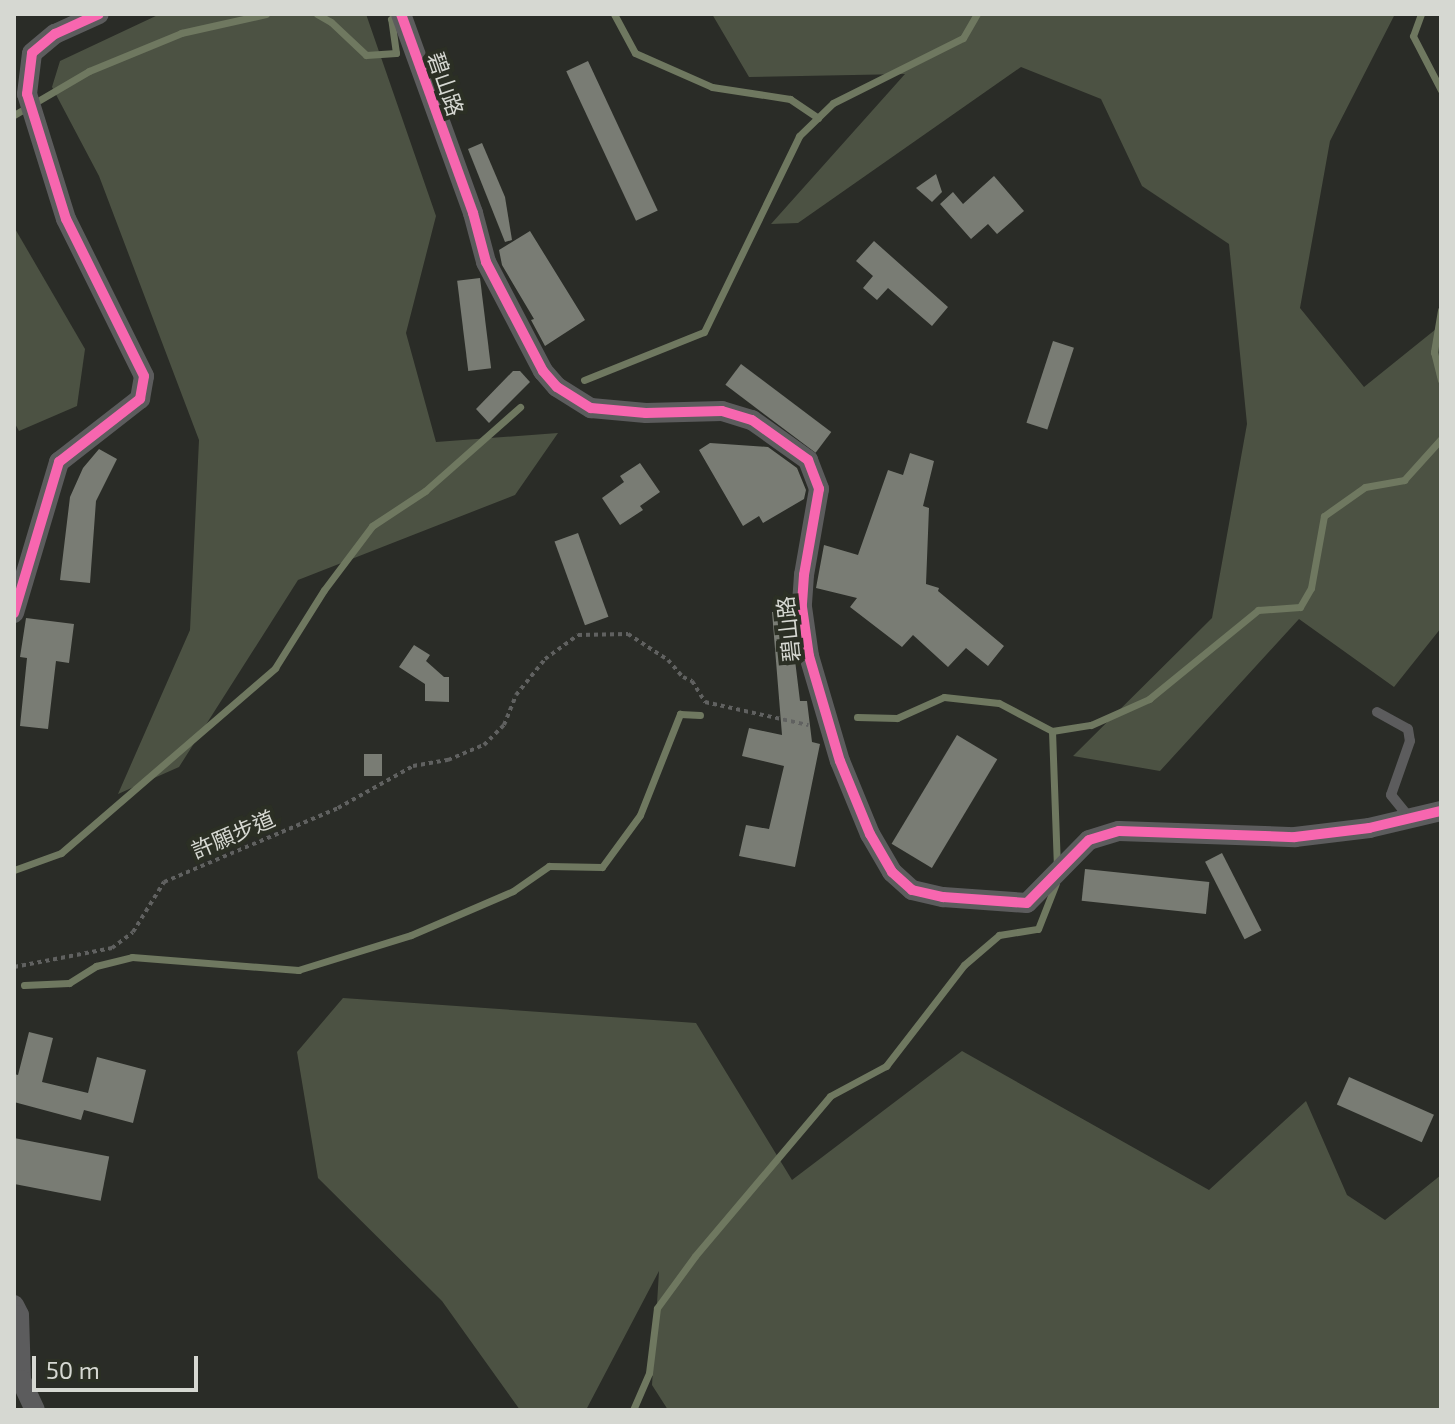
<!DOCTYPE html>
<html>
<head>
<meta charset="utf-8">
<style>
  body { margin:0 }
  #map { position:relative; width:1455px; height:1424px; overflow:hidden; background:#2a2c27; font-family:"Exo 2","Noto Sans TC",sans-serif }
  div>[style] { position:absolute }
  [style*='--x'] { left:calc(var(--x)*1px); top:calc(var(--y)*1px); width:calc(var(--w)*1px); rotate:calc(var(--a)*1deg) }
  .green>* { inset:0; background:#4c5243 }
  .stream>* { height:7px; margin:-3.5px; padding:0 3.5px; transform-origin:3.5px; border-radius:3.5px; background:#6f7860 }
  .building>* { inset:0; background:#797c74; transform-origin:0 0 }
  .path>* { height:4px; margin-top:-2px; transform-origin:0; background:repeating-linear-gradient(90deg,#606160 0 4px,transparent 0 8px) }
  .service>* { height:10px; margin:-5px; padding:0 5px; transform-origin:5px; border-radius:5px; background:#5c5c5d }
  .minor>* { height:20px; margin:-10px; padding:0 10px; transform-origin:10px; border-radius:10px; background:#5c5c5d }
  .cycleway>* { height:10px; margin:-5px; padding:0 5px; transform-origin:5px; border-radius:5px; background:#f766af }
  span { translate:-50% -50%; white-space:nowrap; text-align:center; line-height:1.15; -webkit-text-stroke:8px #2b2f24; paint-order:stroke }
  .street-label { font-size:22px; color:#d6d8d2 }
  .frame { position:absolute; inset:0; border:16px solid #d6d8d2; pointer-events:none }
  .scale { position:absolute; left:32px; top:1356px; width:166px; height:36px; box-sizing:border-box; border:4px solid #d6d8d2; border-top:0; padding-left:10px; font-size:24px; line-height:28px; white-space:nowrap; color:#d6d8d2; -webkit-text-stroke:6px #2b2f24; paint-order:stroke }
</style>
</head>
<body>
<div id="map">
  <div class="green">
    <i style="clip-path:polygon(160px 14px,366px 14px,436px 216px,406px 333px,436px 442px,558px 433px,515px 495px,298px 580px,179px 767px,118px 794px,190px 630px,199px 440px,99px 176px,52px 87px,60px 61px)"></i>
    <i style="clip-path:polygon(712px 14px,1395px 14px,1330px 141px,1300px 308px,1364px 387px,1441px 325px,1441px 628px,1394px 687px,1299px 619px,1160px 771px,1073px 756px,1212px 618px,1247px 424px,1229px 244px,1142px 186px,1101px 99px,1021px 67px,798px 223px,771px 224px,905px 74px,749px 77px)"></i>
    <i style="clip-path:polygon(14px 227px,85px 349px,77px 406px,19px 431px,14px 422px)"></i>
    <i style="clip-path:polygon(343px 998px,696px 1023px,792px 1180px,962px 1051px,1209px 1190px,1306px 1101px,1347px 1195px,1385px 1220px,1441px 1175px,1441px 1410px,668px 1410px,652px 1385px,659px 1271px,586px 1410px,520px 1410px,442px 1301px,318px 1178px,297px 1052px)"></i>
  </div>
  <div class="stream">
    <i style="--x:317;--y:14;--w:16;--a:30"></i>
    <i style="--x:331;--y:22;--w:48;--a:43.3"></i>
    <i style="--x:366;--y:55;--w:30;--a:-4"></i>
    <i style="--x:396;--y:53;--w:34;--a:-98"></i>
    <i style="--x:391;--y:19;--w:8;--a:-30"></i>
    <i style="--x:614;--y:14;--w:44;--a:61.7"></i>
    <i style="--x:635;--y:53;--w:84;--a:23.8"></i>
    <i style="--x:712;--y:87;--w:79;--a:8.7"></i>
    <i style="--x:790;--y:99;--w:34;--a:34"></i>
    <i style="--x:1421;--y:14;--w:23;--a:110"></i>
    <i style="--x:1413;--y:36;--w:61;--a:62.6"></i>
    <i style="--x:14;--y:115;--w:87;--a:-30.4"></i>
    <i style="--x:89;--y:71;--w:100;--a:-22.4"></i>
    <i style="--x:181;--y:33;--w:87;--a:-12.6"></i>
    <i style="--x:1441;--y:310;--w:43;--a:99.5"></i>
    <i style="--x:1434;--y:352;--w:29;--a:76"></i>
    <i style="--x:584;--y:380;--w:129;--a:-21.8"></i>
    <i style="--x:704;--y:332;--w:218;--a:-64.1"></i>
    <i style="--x:799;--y:136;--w:47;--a:-44.1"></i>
    <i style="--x:833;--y:103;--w:145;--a:-26.6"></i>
    <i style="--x:963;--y:38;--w:28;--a:-60"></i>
    <i style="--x:857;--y:717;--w:40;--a:1.4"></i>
    <i style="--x:897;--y:718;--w:51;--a:-24.1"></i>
    <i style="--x:944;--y:697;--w:55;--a:6.2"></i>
    <i style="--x:999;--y:703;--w:60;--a:27.8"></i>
    <i style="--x:1052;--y:731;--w:39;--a:-9"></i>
    <i style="--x:1091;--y:725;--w:64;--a:-24.1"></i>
    <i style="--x:1149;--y:699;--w:141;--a:-39.2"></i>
    <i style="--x:1258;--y:610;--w:42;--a:-4.1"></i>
    <i style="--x:1300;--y:607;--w:22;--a:-60"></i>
    <i style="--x:1311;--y:588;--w:73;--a:-79.8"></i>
    <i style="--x:1324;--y:516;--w:50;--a:-35.3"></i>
    <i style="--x:1365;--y:487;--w:40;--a:-10"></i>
    <i style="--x:1404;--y:480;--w:55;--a:-47.9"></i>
    <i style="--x:1052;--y:731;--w:136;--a:87.9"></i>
    <i style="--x:14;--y:870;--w:50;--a:-19.9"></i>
    <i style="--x:61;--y:853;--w:283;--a:-40.8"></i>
    <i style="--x:275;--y:668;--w:92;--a:-57.9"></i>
    <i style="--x:324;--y:590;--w:80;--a:-53.1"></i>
    <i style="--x:372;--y:526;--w:64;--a:-33.4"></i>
    <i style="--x:425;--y:491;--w:127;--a:-41.5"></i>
    <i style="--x:24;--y:985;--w:45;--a:-2.5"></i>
    <i style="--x:69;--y:983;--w:32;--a:-32"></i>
    <i style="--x:96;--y:966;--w:37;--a:-14"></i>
    <i style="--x:132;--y:957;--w:167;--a:4.5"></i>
    <i style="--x:298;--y:970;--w:118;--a:-17.2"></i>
    <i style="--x:411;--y:935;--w:111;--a:-23.3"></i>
    <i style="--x:513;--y:891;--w:44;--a:-34.8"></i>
    <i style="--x:549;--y:866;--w:53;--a:1.1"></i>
    <i style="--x:602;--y:867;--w:64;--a:-53.8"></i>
    <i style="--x:640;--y:815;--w:109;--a:-68.4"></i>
    <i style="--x:680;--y:714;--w:20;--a:3"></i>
    <i style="--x:633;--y:1410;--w:40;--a:-66.6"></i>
    <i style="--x:649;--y:1373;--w:65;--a:-83"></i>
    <i style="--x:657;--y:1308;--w:64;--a:-53.8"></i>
    <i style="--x:695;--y:1256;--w:209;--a:-49.8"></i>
    <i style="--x:830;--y:1096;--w:64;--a:-28.2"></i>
    <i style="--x:886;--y:1066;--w:128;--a:-52.3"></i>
    <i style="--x:964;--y:965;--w:46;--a:-40.6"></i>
    <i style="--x:999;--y:935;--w:39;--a:-9"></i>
    <i style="--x:1038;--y:929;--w:49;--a:-68.6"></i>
  </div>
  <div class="building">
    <i style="left:588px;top:61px;width:165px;height:24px;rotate:65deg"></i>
    <i style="clip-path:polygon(482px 143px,505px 197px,512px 240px,505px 242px,468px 149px)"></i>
    <i style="clip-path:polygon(936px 174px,942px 192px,932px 202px,916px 188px)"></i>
    <i style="clip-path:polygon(994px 176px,1024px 211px,997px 234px,988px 224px,971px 239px,940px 204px,953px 192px,963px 204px)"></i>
    <i style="clip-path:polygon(530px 231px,585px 320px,545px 346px,531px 320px,534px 319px,502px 265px,499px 250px)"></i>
    <i style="clip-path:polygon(874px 241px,948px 307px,932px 326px,888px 288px,877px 300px,863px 288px,873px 276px,856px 261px)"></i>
    <i style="left:480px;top:278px;width:91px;height:23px;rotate:83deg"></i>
    <i style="left:1053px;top:341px;width:22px;height:86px;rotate:18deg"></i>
    <i style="left:741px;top:364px;width:113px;height:26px;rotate:37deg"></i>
    <i style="clip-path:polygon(513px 371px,520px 371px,530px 382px,489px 423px,476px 409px)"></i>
    <i style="clip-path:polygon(710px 443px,768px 447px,797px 468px,806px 490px,804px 499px,763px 523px,759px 516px,743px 526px,699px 450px)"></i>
    <i style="clip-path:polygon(99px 449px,117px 459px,96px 501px,90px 583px,60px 580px,70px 497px,83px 468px)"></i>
    <i style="clip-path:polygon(910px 453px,934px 461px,923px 506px,929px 508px,926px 584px,939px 588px,938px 591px,1004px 646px,988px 666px,966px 648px,948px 667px,913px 635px,902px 647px,850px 607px,857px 598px,816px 588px,824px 545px,858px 555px,888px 470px,903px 475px)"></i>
    <i style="clip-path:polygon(640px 463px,660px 492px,640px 506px,643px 510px,620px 525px,602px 498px,624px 482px,620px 476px)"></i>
    <i style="left:578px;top:533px;width:89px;height:25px;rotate:70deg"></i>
    <i style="clip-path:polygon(789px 611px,800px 701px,807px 701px,812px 742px,820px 744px,795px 867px,739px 856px,746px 825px,769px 829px,784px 766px,742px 756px,749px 728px,782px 735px,772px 612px)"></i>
    <i style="clip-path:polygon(26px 618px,74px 624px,69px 663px,56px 661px,48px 729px,20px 726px,27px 658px,20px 657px)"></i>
    <i style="clip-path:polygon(414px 645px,430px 655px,426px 661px,444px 677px,449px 677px,449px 702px,425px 701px,425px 684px,399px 667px)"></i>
    <i style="left:957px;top:735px;width:47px;height:127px;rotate:31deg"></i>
    <i style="left:364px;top:754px;width:18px;height:22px"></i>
    <i style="left:1222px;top:853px;width:87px;height:19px;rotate:63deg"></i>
    <i style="left:1085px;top:869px;width:125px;height:32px;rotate:6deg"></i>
    <i style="clip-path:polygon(29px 1032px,53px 1038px,42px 1082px,88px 1093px,97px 1057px,146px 1070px,133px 1123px,84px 1110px,81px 1120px,14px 1102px,14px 1074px,18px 1075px)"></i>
    <i style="left:1349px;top:1077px;width:93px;height:30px;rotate:24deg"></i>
    <i style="left:14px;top:1138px;width:97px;height:45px;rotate:11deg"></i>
  </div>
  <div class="path">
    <i style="--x:14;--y:967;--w:100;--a:-11"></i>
    <i style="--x:112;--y:948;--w:26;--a:-37"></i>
    <i style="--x:133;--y:932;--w:59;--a:-58.2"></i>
    <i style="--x:164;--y:882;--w:189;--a:-23"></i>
    <i style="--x:338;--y:808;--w:86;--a:-29.2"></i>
    <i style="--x:413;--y:766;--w:36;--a:-10"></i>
    <i style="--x:448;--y:760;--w:39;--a:-23"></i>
    <i style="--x:484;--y:745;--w:28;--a:-45"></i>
    <i style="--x:504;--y:725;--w:32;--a:-68"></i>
    <i style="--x:516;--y:695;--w:46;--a:-51.1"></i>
    <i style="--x:545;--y:659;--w:41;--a:-36"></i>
    <i style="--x:578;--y:635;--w:50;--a:-1.1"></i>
    <i style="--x:628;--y:634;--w:48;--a:33"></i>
    <i style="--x:668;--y:660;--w:23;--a:49"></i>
    <i style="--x:683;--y:677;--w:10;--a:24"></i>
    <i style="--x:692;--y:681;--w:25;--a:58"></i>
    <i style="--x:705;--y:702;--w:106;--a:12.6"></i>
  </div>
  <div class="service">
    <i style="--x:1377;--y:712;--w:35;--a:29"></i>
    <i style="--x:1408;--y:729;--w:12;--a:81"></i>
    <i style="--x:1410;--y:741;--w:57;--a:109.4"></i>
    <i style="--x:1391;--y:795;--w:28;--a:51"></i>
  </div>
  <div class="minor">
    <i style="--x:401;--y:14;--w:212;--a:70.1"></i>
    <i style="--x:473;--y:213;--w:51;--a:75.1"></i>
    <i style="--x:486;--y:262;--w:123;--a:62.4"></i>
    <i style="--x:543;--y:371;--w:21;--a:49"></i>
    <i style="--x:557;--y:387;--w:40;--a:32"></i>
    <i style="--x:591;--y:408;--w:55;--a:5.2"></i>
    <i style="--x:646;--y:413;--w:76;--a:-1.5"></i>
    <i style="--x:722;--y:411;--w:31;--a:17"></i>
    <i style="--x:752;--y:420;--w:69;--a:35.5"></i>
    <i style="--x:808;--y:460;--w:31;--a:69"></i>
    <i style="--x:819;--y:489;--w:87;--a:99.9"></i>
    <i style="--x:804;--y:575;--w:32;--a:94"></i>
    <i style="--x:802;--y:607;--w:49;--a:81.9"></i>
    <i style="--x:809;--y:656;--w:109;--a:73.6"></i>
    <i style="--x:840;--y:761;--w:79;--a:67.7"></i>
    <i style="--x:870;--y:834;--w:44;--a:59.9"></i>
    <i style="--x:892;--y:872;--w:27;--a:42"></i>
    <i style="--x:912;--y:890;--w:32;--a:13"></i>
    <i style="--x:943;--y:897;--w:84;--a:4.1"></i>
    <i style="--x:1027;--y:903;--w:88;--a:-45.5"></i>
    <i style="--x:1089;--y:840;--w:31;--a:-17"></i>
    <i style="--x:1119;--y:831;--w:176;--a:2"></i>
    <i style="--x:1295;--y:837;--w:75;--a:-6.9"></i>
    <i style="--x:1369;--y:828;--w:74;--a:-13.3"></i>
    <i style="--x:14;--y:613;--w:158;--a:-73.4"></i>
    <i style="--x:59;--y:462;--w:103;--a:-37.9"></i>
    <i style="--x:140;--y:399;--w:23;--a:-80"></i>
    <i style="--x:144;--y:376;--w:175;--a:-116.4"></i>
    <i style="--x:66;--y:219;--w:131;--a:-107.3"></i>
    <i style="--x:27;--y:94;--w:41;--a:-83"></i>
    <i style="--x:32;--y:53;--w:30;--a:-40"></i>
    <i style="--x:55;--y:34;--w:48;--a:-24.4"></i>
    <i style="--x:14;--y:1305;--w:11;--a:63"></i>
    <i style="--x:19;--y:1315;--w:65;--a:88.2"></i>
    <i style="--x:21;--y:1380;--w:33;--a:65"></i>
  </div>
  <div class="cycleway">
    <i style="--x:401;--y:14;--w:212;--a:70.1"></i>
    <i style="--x:473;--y:213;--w:51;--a:75.1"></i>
    <i style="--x:486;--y:262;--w:123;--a:62.4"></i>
    <i style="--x:543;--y:371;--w:21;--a:49"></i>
    <i style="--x:557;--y:387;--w:40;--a:32"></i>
    <i style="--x:591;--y:408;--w:55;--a:5.2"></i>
    <i style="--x:646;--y:413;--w:76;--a:-1.5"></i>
    <i style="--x:722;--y:411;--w:31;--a:17"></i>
    <i style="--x:752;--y:420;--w:69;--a:35.5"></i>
    <i style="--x:808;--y:460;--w:31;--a:69"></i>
    <i style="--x:819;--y:489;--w:87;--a:99.9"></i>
    <i style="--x:804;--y:575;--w:32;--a:94"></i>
    <i style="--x:802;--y:607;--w:49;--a:81.9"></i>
    <i style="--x:809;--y:656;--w:109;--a:73.6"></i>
    <i style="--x:840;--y:761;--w:79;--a:67.7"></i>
    <i style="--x:870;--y:834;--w:44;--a:59.9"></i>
    <i style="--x:892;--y:872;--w:27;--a:42"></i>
    <i style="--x:912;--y:890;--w:32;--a:13"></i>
    <i style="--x:943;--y:897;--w:84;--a:4.1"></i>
    <i style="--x:1027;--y:903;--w:88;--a:-45.5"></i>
    <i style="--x:1089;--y:840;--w:31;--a:-17"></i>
    <i style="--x:1119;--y:831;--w:176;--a:2"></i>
    <i style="--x:1295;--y:837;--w:75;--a:-6.9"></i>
    <i style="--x:1369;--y:828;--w:74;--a:-13.3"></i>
    <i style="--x:14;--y:613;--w:158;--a:-73.4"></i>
    <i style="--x:59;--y:462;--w:103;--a:-37.9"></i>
    <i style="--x:140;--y:399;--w:23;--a:-80"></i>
    <i style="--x:144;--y:376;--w:175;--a:-116.4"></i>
    <i style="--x:66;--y:219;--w:131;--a:-107.3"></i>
    <i style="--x:27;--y:94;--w:41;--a:-83"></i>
    <i style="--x:32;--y:53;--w:30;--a:-40"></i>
    <i style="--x:55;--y:34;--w:48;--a:-24.4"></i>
  </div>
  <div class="street-label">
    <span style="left:446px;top:84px;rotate:71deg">碧山路</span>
    <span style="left:788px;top:629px;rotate:-96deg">碧山路</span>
    <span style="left:233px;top:834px;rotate:-23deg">許願步道</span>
  </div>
  <div class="frame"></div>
  <div class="scale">50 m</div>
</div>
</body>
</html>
